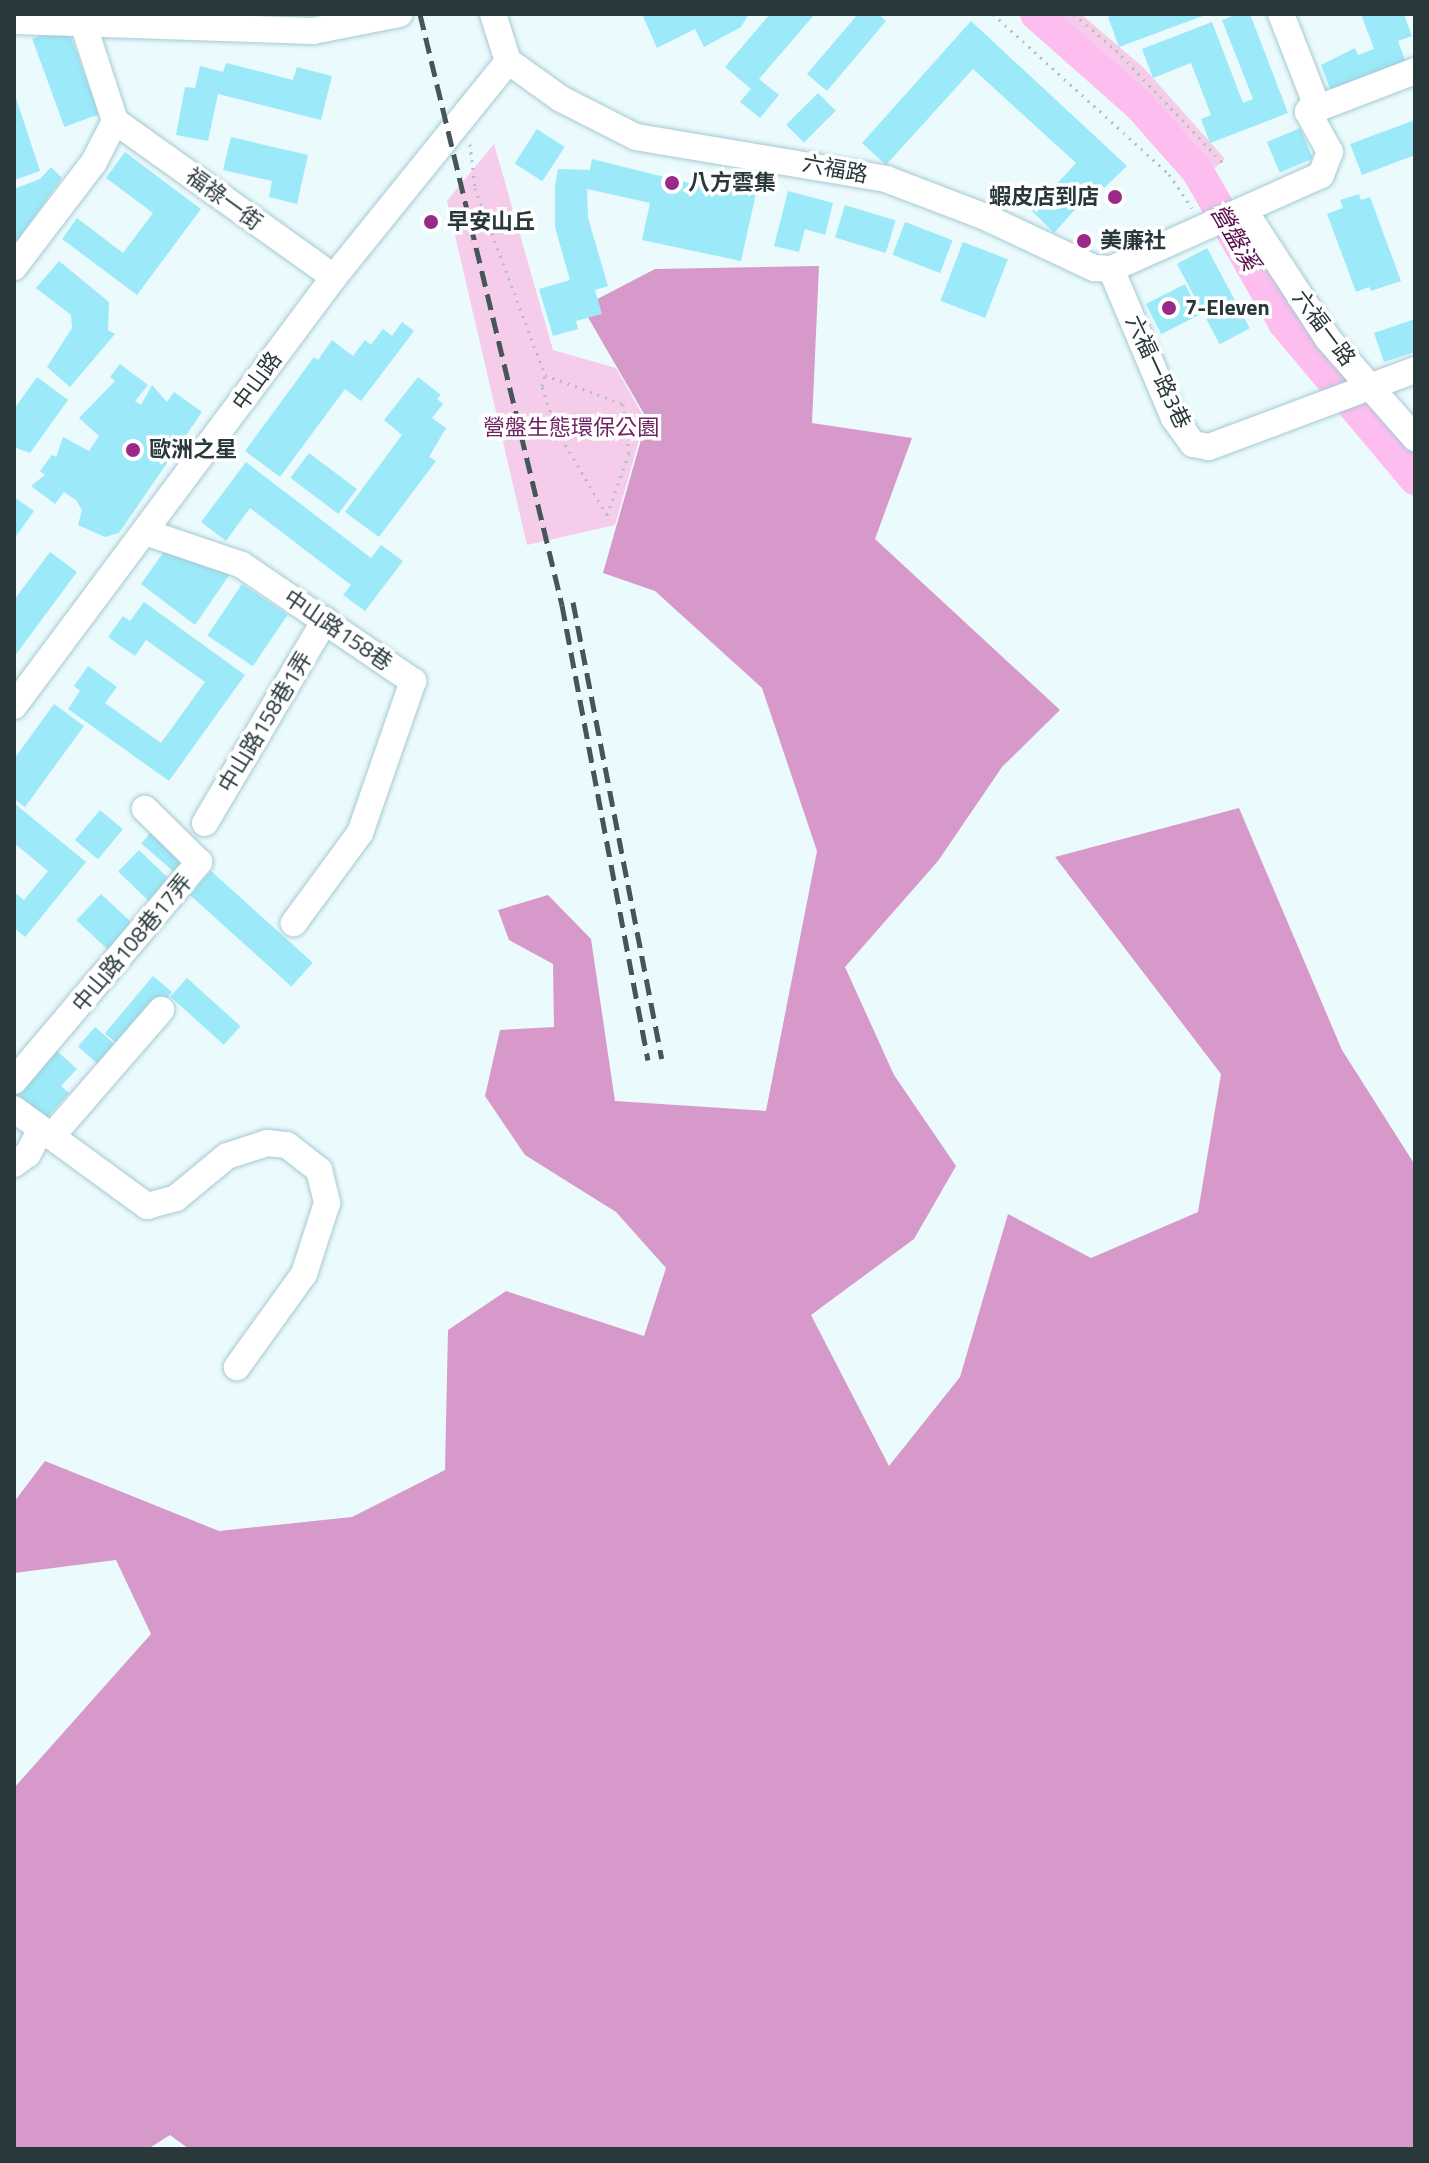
<!DOCTYPE html>
<html>
<head>
<meta charset="utf-8">
<style>
  body { margin:0 }
  #map { position:relative; width:1429px; height:2163px; overflow:hidden; background:#ebfafd; font-family:"Titillium Web","Noto Sans TC",sans-serif }
  div>[style] { position:absolute }
  [style*='--x'] { left:calc(var(--x)*1px); top:calc(var(--y)*1px); width:calc(var(--w)*1px); rotate:calc(var(--a)*1deg) }
  .green>* { inset:0; background:#f6cceb }
  .forest>* { inset:0; background:#d799c9 }
  .river>* { height:32px; margin:-16px; padding:0 16px; transform-origin:16px; border-radius:16px; background:#febdef }
  .building>* { inset:0; background:#9ce9f9; transform-origin:0 0 }
  .path>* { height:3px; margin-top:-1.5px; transform-origin:0; background:repeating-linear-gradient(90deg,#b0bfc2 0 2px,transparent 0 8px) }
  .roads { filter:drop-shadow(0 0 2px #a5cad2) drop-shadow(0 0 2px #a5cad2) }
  .minor>* { height:26px; margin:-13px; padding:0 13px; transform-origin:13px; border-radius:13px; background:#fff }
  .rail>* { height:5px; margin-top:-2.5px; transform-origin:0; background:repeating-linear-gradient(90deg,#465558 0 16px,transparent 0 24px) }
  .dots>* { width:22px; height:22px; translate:-50% -50%; box-sizing:border-box; border:4px solid #fff; border-radius:50% }
  span { translate:-50% -50%; white-space:nowrap; text-align:center; line-height:1.15; -webkit-text-stroke:7px #fff; paint-order:stroke }
  .street-label { font-size:22px; color:#29383b }
  .poi-label { font-size:22px; color:#29383b; font-weight:700 }
  .left { translate:0 -50%; text-align:left }
  .right { translate:-100% -50%; text-align:right }
  .park-label { font-size:22px; color:#6e2561 }
  .water-label { font-size:24px; color:#560b4b; font-style:italic }
  .frame { position:absolute; inset:0; border:16px solid #29383b; pointer-events:none }
</style>
</head>
<body>
<div id="map">
  <div class="green">
    <i style="clip-path:polygon(1038px 14px,1081px 14px,1145px 69px,1225px 159px,1204px 177px,1139px 105px)"></i>
    <i style="clip-path:polygon(494px 144px,553px 350px,616px 368px,645px 419px,615px 525px,527px 545px,447px 201px)"></i>
  </div>
  <div class="forest">
    <i style="clip-path:polygon(819px 266px,812px 423px,912px 438px,875px 539px,1060px 710px,1002px 767px,938px 861px,845px 967px,894px 1075px,956px 1166px,914px 1239px,811px 1315px,889px 1466px,960px 1377px,1008px 1214px,1091px 1258px,1198px 1212px,1221px 1074px,1055px 857px,1239px 808px,1342px 1050px,1415px 1165px,1415px 2149px,189px 2149px,170px 2135px,148px 2149px,14px 2149px,14px 1788px,151px 1634px,116px 1560px,14px 1573px,14px 1502px,45px 1461px,219px 1531px,352px 1517px,445px 1470px,448px 1330px,506px 1291px,644px 1336px,666px 1268px,616px 1212px,525px 1155px,485px 1096px,500px 1030px,554px 1027px,553px 964px,509px 940px,498px 910px,548px 895px,591px 939px,615px 1101px,766px 1111px,817px 851px,762px 688px,655px 591px,603px 573px,647px 419px,582px 307px,655px 269px)"></i>
  </div>
  <div class="river">
    <i style="--x:1036;--y:14;--w:137;--a:41.5"></i>
    <i style="--x:1139;--y:105;--w:89;--a:48.6"></i>
    <i style="--x:1198;--y:172;--w:174;--a:60.3"></i>
    <i style="--x:1284;--y:323;--w:204;--a:50"></i>
  </div>
  <div class="building">
    <i style="clip-path:polygon(642px 14px,749px 14px,741px 27px,704px 47px,695px 29px,657px 48px)"></i>
    <i style="clip-path:polygon(770px 14px,815px 14px,759px 79px,779px 95px,760px 118px,740px 102px,751px 89px,725px 67px)"></i>
    <i style="clip-path:polygon(858px 14px,878px 14px,886px 21px,827px 91px,807px 74px)"></i>
    <i style="clip-path:polygon(1115px 14px,1208px 14px,1119px 47px,1108px 17px)"></i>
    <i style="clip-path:polygon(1238px 14px,1250px 14px,1288px 113px,1210px 143px,1201px 119px,1211px 115px,1191px 63px,1153px 78px,1142px 49px,1212px 22px,1243px 103px,1253px 99px,1222px 20px)"></i>
    <i style="clip-path:polygon(1361px 14px,1404px 14px,1412px 36px,1398px 41px,1408px 68px,1333px 96px,1321px 65px,1355px 48px,1358px 55px,1374px 49px)"></i>
    <i style="clip-path:polygon(971px 21px,1127px 166px,1104px 188px,1099px 183px,1054px 233px,1032px 211px,1076px 163px,973px 69px,886px 165px,862px 143px)"></i>
    <i style="left:67px;top:26px;width:94px;height:37px;rotate:70deg"></i>
    <i style="clip-path:polygon(226px 63px,293px 80px,297px 67px,332px 76px,321px 120px,218px 94px,208px 141px,176px 135px,185px 87px,195px 88px,200px 66px,223px 72px)"></i>
    <i style="left:818px;top:93px;width:25px;height:45px;rotate:45deg"></i>
    <i style="clip-path:polygon(15px 95px,40px 171px,14px 180px,14px 96px)"></i>
    <i style="clip-path:polygon(1415px 120px,1415px 155px,1362px 175px,1350px 144px)"></i>
    <i style="left:1300px;top:128px;width:33px;height:36px;rotate:67deg"></i>
    <i style="left:537px;top:129px;width:33px;height:41px;rotate:33deg"></i>
    <i style="clip-path:polygon(231px 137px,308px 155px,297px 204px,269px 197px,272px 181px,223px 170px)"></i>
    <i style="clip-path:polygon(125px 152px,201px 209px,137px 295px,62px 239px,77px 218px,123px 253px,153px 213px,106px 178px)"></i>
    <i style="clip-path:polygon(592px 159px,729px 193px,731px 182px,757px 189px,741px 261px,642px 240px,650px 203px,587px 189px,588px 218px,608px 286px,595px 290px,602px 314px,576px 321px,578px 329px,553px 336px,539px 289px,570px 280px,555px 227px,555px 186px,558px 169px,590px 170px)"></i>
    <i style="clip-path:polygon(51px 167px,62px 178px,14px 245px,14px 189px,40px 179px)"></i>
    <i style="clip-path:polygon(788px 191px,833px 203px,825px 235px,805px 229px,799px 252px,774px 246px)"></i>
    <i style="clip-path:polygon(1359px 194px,1361px 200px,1370px 197px,1401px 281px,1371px 291px,1369px 287px,1356px 292px,1327px 214px,1343px 208px,1340px 200px)"></i>
    <i style="left:845px;top:205px;width:53px;height:34px;rotate:17deg"></i>
    <i style="left:905px;top:222px;width:51px;height:35px;rotate:21deg"></i>
    <i style="left:963px;top:242px;width:48px;height:63px;rotate:21deg"></i>
    <i style="left:1207px;top:248px;width:91px;height:34px;rotate:62deg"></i>
    <i style="clip-path:polygon(59px 261px,109px 302px,108px 330px,115px 334px,70px 387px,47px 367px,72px 328px,71px 315px,36px 288px)"></i>
    <i style="left:1185px;top:284px;width:34px;height:44px;rotate:63deg"></i>
    <i style="clip-path:polygon(1415px 319px,1415px 352px,1384px 362px,1374px 333px)"></i>
    <i style="clip-path:polygon(402px 322px,414px 331px,361px 401px,345px 389px,280px 477px,245px 451px,314px 357px,318px 360px,332px 340px,353px 356px,365px 340px,371px 345px,383px 329px,392px 336px)"></i>
    <i style="clip-path:polygon(120px 364px,148px 385px,135px 401px,141px 405px,152px 385px,167px 402px,174px 392px,202px 412px,119px 533px,105px 537px,78px 525px,82px 510px,76px 500px,64px 492px,55px 504px,31px 486px,45px 475px,40px 471px,52px 455px,56px 457px,63px 437px,89px 451px,99px 436px,79px 418px,115px 381px,110px 377px)"></i>
    <i style="clip-path:polygon(37px 377px,68px 400px,30px 453px,14px 447px,14px 409px)"></i>
    <i style="clip-path:polygon(418px 377px,441px 395px,437px 399px,443px 404px,432px 418px,446px 428px,429px 457px,436px 461px,379px 537px,345px 512px,402px 435px,384px 420px)"></i>
    <i style="left:309px;top:453px;width:60px;height:31px;rotate:37deg"></i>
    <i style="clip-path:polygon(246px 462px,371px 558px,381px 545px,403px 561px,365px 611px,343px 595px,351px 585px,250px 508px,226px 541px,201px 522px)"></i>
    <i style="clip-path:polygon(14px 497px,34px 511px,14px 539px)"></i>
    <i style="clip-path:polygon(165px 550px,230px 574px,195px 625px,141px 584px)"></i>
    <i style="clip-path:polygon(50px 552px,77px 572px,14px 657px,14px 600px)"></i>
    <i style="left:242px;top:584px;width:55px;height:62px;rotate:34deg"></i>
    <i style="clip-path:polygon(144px 602px,245px 675px,169px 781px,68px 709px,80px 691px,74px 686px,88px 666px,117px 687px,105px 703px,161px 743px,205px 682px,146px 640px,135px 656px,108px 637px,123px 616px,130px 621px)"></i>
    <i style="clip-path:polygon(54px 704px,84px 726px,25px 807px,14px 799px,14px 759px)"></i>
    <i style="clip-path:polygon(14px 803px,86px 862px,25px 937px,14px 928px,14px 892px,24px 900px,48px 871px,14px 843px)"></i>
    <i style="left:100px;top:810px;width:30px;height:39px;rotate:40deg"></i>
    <i style="left:159px;top:823px;width:60px;height:27px;rotate:41deg"></i>
    <i style="left:139px;top:850px;width:58px;height:30px;rotate:44deg"></i>
    <i style="left:211px;top:871px;width:137px;height:32px;rotate:42deg"></i>
    <i style="left:101px;top:894px;width:52px;height:36px;rotate:43deg"></i>
    <i style="left:153px;top:976px;width:25px;height:75px;rotate:40deg"></i>
    <i style="left:187px;top:978px;width:72px;height:25px;rotate:42deg"></i>
    <i style="left:95px;top:1027px;width:37px;height:26px;rotate:41deg"></i>
    <i style="clip-path:polygon(55px 1049px,77px 1069px,61px 1086px,69px 1093px,44px 1121px,15px 1095px)"></i>
  </div>
  <div class="path">
    <i style="--x:993;--y:14;--w:238;--a:42.3"></i>
    <i style="--x:1169;--y:174;--w:41;--a:55.9"></i>
    <i style="--x:1074;--y:14;--w:55;--a:40.6"></i>
    <i style="--x:1116;--y:50;--w:156;--a:46.6"></i>
    <i style="--x:470;--y:144;--w:44;--a:83.5"></i>
    <i style="--x:475;--y:188;--w:200;--a:69.5"></i>
    <i style="--x:545;--y:375;--w:83;--a:20.4"></i>
    <i style="--x:623;--y:404;--w:49;--a:83"></i>
    <i style="--x:629;--y:453;--w:66;--a:109.5"></i>
    <i style="--x:607;--y:515;--w:102;--a:-120.6"></i>
    <i style="--x:555;--y:427;--w:43;--a:-107.6"></i>
    <i style="--x:542;--y:386;--w:11;--a:-75"></i>
  </div>
  <div class="roads">
    <div class="minor">
      <i style="--x:493;--y:14;--w:49;--a:72.3"></i>
      <i style="--x:508;--y:61;--w:65;--a:35.6"></i>
      <i style="--x:561;--y:99;--w:84;--a:26.9"></i>
      <i style="--x:636;--y:137;--w:254;--a:9.5"></i>
      <i style="--x:886;--y:179;--w:104;--a:20.9"></i>
      <i style="--x:983;--y:216;--w:123;--a:25.1"></i>
      <i style="--x:1094;--y:268;--w:17;--a:3"></i>
      <i style="--x:1111;--y:269;--w:230;--a:-24.1"></i>
      <i style="--x:1321;--y:175;--w:25;--a:-69"></i>
      <i style="--x:1330;--y:152;--w:46;--a:-118.8"></i>
      <i style="--x:1308;--y:112;--w:13;--a:-58"></i>
      <i style="--x:1315;--y:101;--w:93;--a:-111.3"></i>
      <i style="--x:14;--y:21;--w:299;--a:1.9"></i>
      <i style="--x:313;--y:31;--w:88;--a:-11.2"></i>
      <i style="--x:1308;--y:112;--w:115;--a:-21"></i>
      <i style="--x:115;--y:121;--w:269;--a:35.5"></i>
      <i style="--x:1244;--y:210;--w:154;--a:56.9"></i>
      <i style="--x:1328;--y:339;--w:132;--a:48.7"></i>
      <i style="--x:14;--y:267;--w:132;--a:-52.7"></i>
      <i style="--x:94;--y:162;--w:46;--a:-62.9"></i>
      <i style="--x:115;--y:121;--w:113;--a:-108.1"></i>
      <i style="--x:1111;--y:269;--w:162;--a:67.1"></i>
      <i style="--x:1174;--y:418;--w:32;--a:54"></i>
      <i style="--x:1193;--y:444;--w:16;--a:11"></i>
      <i style="--x:1209;--y:447;--w:220;--a:-20.5"></i>
      <i style="--x:145;--y:532;--w:102;--a:18.8"></i>
      <i style="--x:242;--y:565;--w:207;--a:34.2"></i>
      <i style="--x:413;--y:681;--w:161;--a:109.2"></i>
      <i style="--x:360;--y:833;--w:112;--a:126.3"></i>
      <i style="--x:14;--y:706;--w:535;--a:-53.28"></i>
      <i style="--x:334;--y:277;--w:277;--a:-51.1"></i>
      <i style="--x:205;--y:823;--w:236;--a:-59.4"></i>
      <i style="--x:14;--y:1081;--w:287;--a:-49.8"></i>
      <i style="--x:199;--y:862;--w:76;--a:-135.5"></i>
      <i style="--x:14;--y:1109;--w:165;--a:36.1"></i>
      <i style="--x:147;--y:1206;--w:30;--a:-15"></i>
      <i style="--x:176;--y:1198;--w:66;--a:-39.5"></i>
      <i style="--x:227;--y:1156;--w:42;--a:-18"></i>
      <i style="--x:267;--y:1143;--w:20;--a:6"></i>
      <i style="--x:287;--y:1145;--w:41;--a:38"></i>
      <i style="--x:319;--y:1170;--w:34;--a:76"></i>
      <i style="--x:327;--y:1203;--w:75;--a:107.9"></i>
      <i style="--x:304;--y:1274;--w:115;--a:125.8"></i>
      <i style="--x:52;--y:1136;--w:167;--a:-49.1"></i>
      <i style="--x:14;--y:1164;--w:17;--a:-36"></i>
      <i style="--x:28;--y:1154;--w:27;--a:-63"></i>
    </div>
  </div>
  <div class="rail">
    <i style="--x:420;--y:14;--w:608;--a:76.49"></i>
    <i style="--x:562;--y:605;--w:463;--a:79.3"></i>
    <i style="--x:573;--y:602;--w:465;--a:79"></i>
  </div>
  <div class="dots">
    <i style="left:672px;top:183px;background:#9a2a89"></i>
    <i style="left:1115px;top:197px;background:#9a2a89"></i>
    <i style="left:431px;top:222px;background:#9a2a89"></i>
    <i style="left:1084px;top:241px;background:#9a2a89"></i>
    <i style="left:1169px;top:308px;background:#9a2a89"></i>
    <i style="left:133px;top:450px;background:#9a2a89"></i>
  </div>
  <div class="street-label">
    <span style="left:835px;top:169px;rotate:11deg">六福路</span>
    <span style="left:224px;top:199px;rotate:36deg">福祿一街</span>
    <span style="left:1324px;top:328px;rotate:53deg">六福一路</span>
    <span style="left:1158px;top:372px;rotate:65deg">六福一路3巷</span>
    <span style="left:257px;top:381px;rotate:-54deg">中山路</span>
    <span style="left:338px;top:630px;rotate:34deg">中山路158巷</span>
    <span style="left:265px;top:722px;rotate:-59deg">中山路158巷1弄</span>
    <span style="left:132px;top:943px;rotate:-50deg">中山路108巷17弄</span>
  </div>
  <div class="poi-label">
    <span class="left" style="left:688px;top:183px">八方雲集</span>
    <span class="right" style="left:1099px;top:197px">蝦皮店到店</span>
    <span class="left" style="left:447px;top:222px">早安山丘</span>
    <span class="left" style="left:1100px;top:241px">美廉社</span>
    <span class="left" style="left:1185px;top:308px">7-Eleven</span>
    <span class="left" style="left:149px;top:450px">歐洲之星</span>
  </div>
  <div class="park-label">
    <span style="left:571px;top:428px">營盤生態環保公園</span>
  </div>
  <div class="water-label">
    <span style="left:1235px;top:237px;rotate:60deg">營盤溪</span>
  </div>
  <div class="frame"></div>
</div>
</body>
</html>
